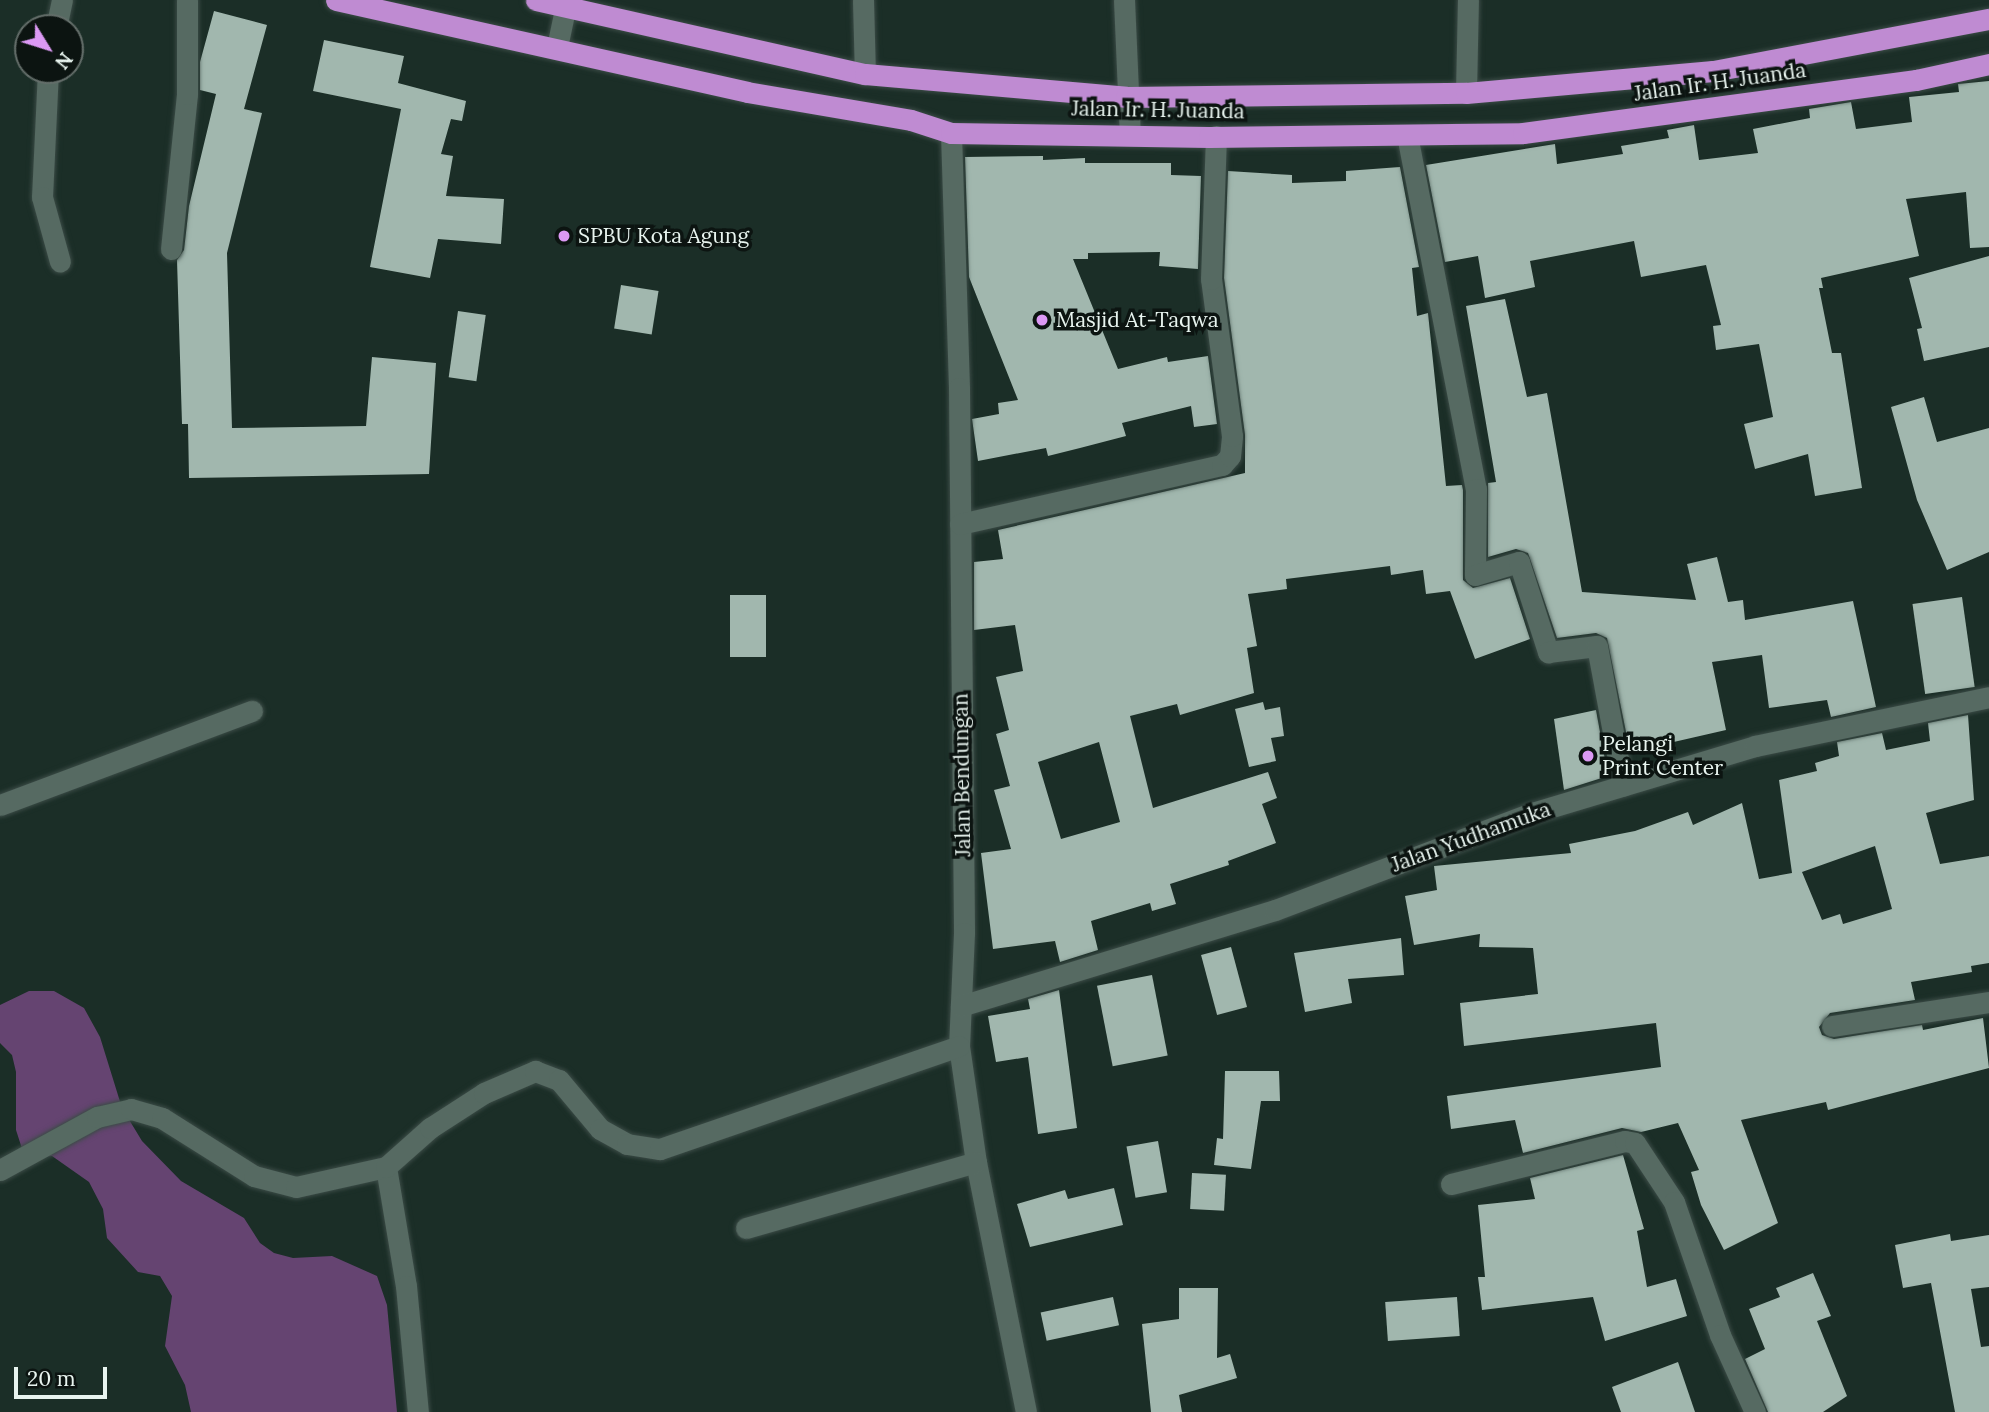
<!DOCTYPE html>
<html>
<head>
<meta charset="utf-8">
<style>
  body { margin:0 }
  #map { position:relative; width:1989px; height:1412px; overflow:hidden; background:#1b2e27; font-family:Lora,serif }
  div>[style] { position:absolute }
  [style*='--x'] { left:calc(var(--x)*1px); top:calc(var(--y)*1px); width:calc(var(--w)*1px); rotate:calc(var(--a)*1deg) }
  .green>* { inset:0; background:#654471 }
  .building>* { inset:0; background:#a1b7ae; transform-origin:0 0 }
  .roads { filter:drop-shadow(0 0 2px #3b4b46) drop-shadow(0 0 2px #3b4b46) }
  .minor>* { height:21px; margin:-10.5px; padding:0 10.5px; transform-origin:10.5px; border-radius:10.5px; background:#566a62 }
  .highway>* { height:21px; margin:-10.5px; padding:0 10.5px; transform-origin:10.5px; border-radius:10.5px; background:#bf8bd2 }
  .dots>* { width:19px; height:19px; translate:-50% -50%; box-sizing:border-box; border:4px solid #0c1411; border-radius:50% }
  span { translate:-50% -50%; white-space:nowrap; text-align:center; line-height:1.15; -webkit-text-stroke:7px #0c1411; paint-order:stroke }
  .street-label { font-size:21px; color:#e8f4ef }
  .poi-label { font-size:21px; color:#e8f4ef }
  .left { translate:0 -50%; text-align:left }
  .north { position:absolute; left:14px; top:14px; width:70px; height:70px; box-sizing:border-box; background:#0c1411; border:2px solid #646e6a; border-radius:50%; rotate:128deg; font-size:19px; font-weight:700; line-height:28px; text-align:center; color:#e8f4ef }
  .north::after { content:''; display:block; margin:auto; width:24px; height:32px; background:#dc99f4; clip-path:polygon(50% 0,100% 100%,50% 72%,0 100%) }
  .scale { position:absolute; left:14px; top:1367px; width:93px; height:32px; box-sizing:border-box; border:4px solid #e8f4ef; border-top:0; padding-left:9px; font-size:21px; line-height:24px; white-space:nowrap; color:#e8f4ef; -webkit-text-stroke:5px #0c1411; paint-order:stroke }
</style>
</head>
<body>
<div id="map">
  <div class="green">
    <i style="clip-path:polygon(29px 991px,54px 991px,84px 1008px,100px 1037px,122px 1108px,142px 1141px,181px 1181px,244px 1218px,260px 1243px,274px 1253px,293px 1258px,332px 1256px,377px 1276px,387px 1305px,397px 1412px,191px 1412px,185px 1385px,165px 1346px,172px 1296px,160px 1276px,138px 1272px,107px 1238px,103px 1209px,89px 1182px,52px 1156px,25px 1158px,16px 1130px,16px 1072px,12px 1055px,0 1043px,0 1005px)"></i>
  </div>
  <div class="building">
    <i style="clip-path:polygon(214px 11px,267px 25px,244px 109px,262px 113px,227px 253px,232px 428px,366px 426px,372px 357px,436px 363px,429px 474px,189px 478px,188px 424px,182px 424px,177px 260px,184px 250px,189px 206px,216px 94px,200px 90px,200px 62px)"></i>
    <i style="clip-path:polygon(324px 40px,404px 56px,398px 83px,466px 101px,462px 121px,451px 119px,441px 154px,453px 156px,446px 196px,504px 199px,501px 244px,438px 239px,430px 278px,370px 267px,401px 109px,313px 91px)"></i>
    <i style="clip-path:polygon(1989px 81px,1989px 247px,1970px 248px,1966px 192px,1906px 199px,1919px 256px,1821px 278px,1823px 288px,1819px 288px,1832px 353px,1841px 353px,1862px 488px,1815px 496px,1808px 454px,1755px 469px,1744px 424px,1773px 417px,1759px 344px,1716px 350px,1713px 326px,1721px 325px,1706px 265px,1641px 277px,1634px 241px,1530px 261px,1535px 287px,1485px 298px,1478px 256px,1445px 262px,1426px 165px,1555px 144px,1557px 164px,1623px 154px,1621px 146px,1669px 138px,1667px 130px,1694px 125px,1699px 160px,1758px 153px,1753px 129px,1810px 118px,1809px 109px,1851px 102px,1856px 129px,1912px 122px,1909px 97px,1959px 92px,1958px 84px)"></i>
    <i style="clip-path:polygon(1043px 156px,1043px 160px,1085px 158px,1085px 163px,1171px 163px,1171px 175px,1201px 176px,1198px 269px,1159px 266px,1160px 252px,1088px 253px,1088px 259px,1073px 259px,1118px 369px,1167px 357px,1168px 362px,1208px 356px,1217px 424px,1194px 427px,1191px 406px,1122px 423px,1126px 436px,1080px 448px,1048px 456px,1046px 448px,978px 461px,972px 419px,999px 414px,998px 403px,1018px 400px,969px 277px,965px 157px)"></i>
    <i style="clip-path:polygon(evenodd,1400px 167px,1419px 267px,1412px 268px,1417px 316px,1428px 313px,1446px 486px,1462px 485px,1463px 490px,1463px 580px,1473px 588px,1510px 578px,1530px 639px,1475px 659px,1450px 591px,1426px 594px,1423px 570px,1391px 575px,1390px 566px,1286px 579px,1287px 589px,1248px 594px,1257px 646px,1247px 648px,1254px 693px,1180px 715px,1177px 704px,1130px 716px,1153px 808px,1268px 772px,1277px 798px,1262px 804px,1276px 843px,1228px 861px,1229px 865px,1170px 884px,1176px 904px,1152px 911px,1150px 903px,1091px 921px,1098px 950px,1060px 962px,1055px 941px,993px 949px,981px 853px,1011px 849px,994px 790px,1010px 786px,996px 734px,1009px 730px,996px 677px,1023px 671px,1015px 625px,974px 630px,974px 562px,1003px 559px,998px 530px,1245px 473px,1245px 435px,1224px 278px,1228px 171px,1292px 175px,1292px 183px,1346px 181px,1346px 171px,1400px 167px,1099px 742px,1120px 822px,1061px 839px,1038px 762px,1099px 742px)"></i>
    <i style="clip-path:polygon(1989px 256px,1989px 347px,1924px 361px,1917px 329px,1922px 328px,1909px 278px)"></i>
    <i style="left:621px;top:285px;width:38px;height:44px;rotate:9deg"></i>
    <i style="clip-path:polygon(1505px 299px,1527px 397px,1547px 393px,1582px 592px,1696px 600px,1687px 564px,1717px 557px,1728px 602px,1743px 600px,1745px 620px,1853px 601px,1876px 707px,1831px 717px,1827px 700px,1769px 708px,1762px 655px,1712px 662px,1726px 730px,1630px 752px,1607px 638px,1596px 633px,1557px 638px,1528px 553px,1516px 549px,1488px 557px,1488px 483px,1496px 482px,1466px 306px)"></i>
    <i style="left:458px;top:311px;width:28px;height:67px;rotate:8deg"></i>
    <i style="clip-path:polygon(1924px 397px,1937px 442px,1989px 428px,1989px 552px,1947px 570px,1917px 500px,1891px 407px)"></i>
    <i style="left:730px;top:595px;width:36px;height:62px"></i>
    <i style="left:1962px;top:597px;width:91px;height:50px;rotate:82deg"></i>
    <i style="clip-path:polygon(1263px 702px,1265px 710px,1280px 707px,1284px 736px,1271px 738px,1276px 761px,1249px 767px,1235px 709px)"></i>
    <i style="clip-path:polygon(1596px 710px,1608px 776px,1564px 790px,1554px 719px)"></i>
    <i style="clip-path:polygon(evenodd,1968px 715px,1974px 800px,1926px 813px,1940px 864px,1989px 856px,1989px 963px,1971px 966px,1972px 972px,1911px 982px,1915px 1000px,1830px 1013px,1819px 1027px,1822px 1035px,1834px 1039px,1922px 1025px,1923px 1030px,1983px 1018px,1989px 1068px,1828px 1110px,1826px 1102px,1741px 1120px,1778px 1223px,1724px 1250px,1701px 1205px,1691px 1172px,1699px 1170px,1678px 1123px,1641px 1132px,1622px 1128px,1523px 1153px,1515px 1120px,1451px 1129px,1447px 1096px,1661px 1067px,1656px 1023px,1464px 1046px,1460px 1003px,1538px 994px,1533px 948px,1479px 947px,1480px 934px,1414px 945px,1405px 896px,1437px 890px,1434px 866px,1571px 853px,1569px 844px,1635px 831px,1688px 812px,1693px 825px,1742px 803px,1759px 879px,1792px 873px,1779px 780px,1817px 771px,1815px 763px,1839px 756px,1837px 742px,1882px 733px,1886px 750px,1930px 741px,1928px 723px,1968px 715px,1875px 846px,1892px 909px,1843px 924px,1840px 914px,1822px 920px,1802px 872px,1875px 846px)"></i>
    <i style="clip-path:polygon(1401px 938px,1404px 975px,1348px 979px,1352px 1003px,1305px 1012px,1294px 953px)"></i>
    <i style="left:1231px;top:947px;width:62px;height:31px;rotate:75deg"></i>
    <i style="left:1152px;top:975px;width:82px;height:56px;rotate:79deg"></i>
    <i style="clip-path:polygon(1059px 990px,1077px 1128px,1038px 1134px,1028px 1057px,996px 1062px,988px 1016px,1030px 1009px,1028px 999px)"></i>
    <i style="clip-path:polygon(1225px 1071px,1279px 1071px,1280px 1101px,1261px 1101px,1251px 1169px,1214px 1165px,1217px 1138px,1223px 1139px)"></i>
    <i style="left:1158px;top:1141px;width:52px;height:32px;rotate:80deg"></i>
    <i style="clip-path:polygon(1623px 1155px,1644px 1229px,1637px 1231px,1647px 1287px,1676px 1279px,1687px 1316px,1605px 1341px,1593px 1297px,1482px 1310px,1478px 1277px,1485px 1277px,1478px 1205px,1535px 1199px,1530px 1178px)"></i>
    <i style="left:1192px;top:1173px;width:34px;height:36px;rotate:3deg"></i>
    <i style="clip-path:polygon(1114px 1188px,1123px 1225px,1030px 1247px,1017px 1204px,1065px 1190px,1068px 1199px)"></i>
    <i style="clip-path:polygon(1950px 1234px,1951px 1241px,1989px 1235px,1989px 1287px,1971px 1289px,1981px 1347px,1989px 1346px,1989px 1412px,1955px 1412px,1931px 1283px,1903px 1288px,1895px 1245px)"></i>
    <i style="clip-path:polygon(1813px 1273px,1831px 1316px,1817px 1321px,1847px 1396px,1823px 1412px,1768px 1412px,1745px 1359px,1765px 1349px,1749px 1309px,1780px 1297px,1776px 1288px)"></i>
    <i style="clip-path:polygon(1179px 1288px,1218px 1288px,1217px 1358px,1230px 1354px,1237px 1378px,1179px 1395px,1182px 1412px,1151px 1412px,1142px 1324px,1179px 1319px)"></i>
    <i style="left:1113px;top:1297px;width:29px;height:74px;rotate:78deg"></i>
    <i style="left:1457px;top:1297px;width:39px;height:72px;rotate:86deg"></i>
    <i style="clip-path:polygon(1678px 1362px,1695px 1412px,1621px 1412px,1612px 1387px)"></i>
  </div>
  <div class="roads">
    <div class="minor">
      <i style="--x:863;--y:0;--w:74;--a:88.5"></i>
      <i style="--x:1124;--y:0;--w:135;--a:87.5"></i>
      <i style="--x:56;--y:28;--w:29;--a:-78"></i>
      <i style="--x:557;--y:47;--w:48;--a:-78"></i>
      <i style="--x:48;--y:70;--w:127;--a:92.7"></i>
      <i style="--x:42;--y:197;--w:67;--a:74.5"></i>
      <i style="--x:1466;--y:93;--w:93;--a:-88.8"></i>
      <i style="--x:951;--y:133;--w:255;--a:88.2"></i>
      <i style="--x:959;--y:388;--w:545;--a:89.47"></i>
      <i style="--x:964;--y:933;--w:113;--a:92.5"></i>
      <i style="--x:959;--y:1046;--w:117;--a:81.7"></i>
      <i style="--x:976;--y:1162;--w:255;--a:78.7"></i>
      <i style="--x:1407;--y:135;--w:361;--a:79"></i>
      <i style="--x:1476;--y:489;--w:86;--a:90.7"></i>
      <i style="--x:1475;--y:575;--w:46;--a:-16.5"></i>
      <i style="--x:1519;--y:562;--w:95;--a:72.1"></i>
      <i style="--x:1548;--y:652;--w:49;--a:-7"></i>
      <i style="--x:1597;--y:646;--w:142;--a:79.5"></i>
      <i style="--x:171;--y:249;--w:156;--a:-84.1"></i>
      <i style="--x:187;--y:94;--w:94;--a:-90"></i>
      <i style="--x:960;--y:524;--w:269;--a:-12.7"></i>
      <i style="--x:1222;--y:465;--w:12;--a:-48"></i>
      <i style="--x:1230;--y:456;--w:20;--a:-84"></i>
      <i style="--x:1232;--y:436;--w:158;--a:-97.6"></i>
      <i style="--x:1211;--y:279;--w:143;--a:-88"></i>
      <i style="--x:0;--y:805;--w:269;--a:-20.5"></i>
      <i style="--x:961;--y:1006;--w:328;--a:-17"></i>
      <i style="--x:1275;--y:910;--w:275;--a:-20.7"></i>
      <i style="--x:1532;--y:813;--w:233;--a:-16.7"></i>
      <i style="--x:1755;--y:746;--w:239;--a:-11.8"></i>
      <i style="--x:1832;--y:1026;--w:159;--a:-8.7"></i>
      <i style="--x:386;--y:1167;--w:121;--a:80.5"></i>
      <i style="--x:406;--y:1286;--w:127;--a:84.6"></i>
      <i style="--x:0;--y:1170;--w:111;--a:-28.7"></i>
      <i style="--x:97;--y:1117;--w:35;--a:-13"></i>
      <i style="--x:131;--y:1109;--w:32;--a:16"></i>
      <i style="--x:162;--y:1118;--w:109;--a:32.2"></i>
      <i style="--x:254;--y:1176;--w:43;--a:14.7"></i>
      <i style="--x:296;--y:1187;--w:92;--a:-12.5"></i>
      <i style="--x:386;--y:1167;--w:59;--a:-41.6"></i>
      <i style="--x:430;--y:1128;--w:64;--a:-32.9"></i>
      <i style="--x:484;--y:1093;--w:56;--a:-23.3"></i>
      <i style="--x:535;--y:1071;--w:26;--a:21"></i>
      <i style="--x:559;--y:1080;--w:64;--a:50.1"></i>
      <i style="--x:600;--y:1129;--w:31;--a:29"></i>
      <i style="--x:627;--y:1144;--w:33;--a:9"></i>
      <i style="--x:660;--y:1149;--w:316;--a:-19"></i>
      <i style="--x:1451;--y:1184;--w:179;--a:-13.9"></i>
      <i style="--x:1625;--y:1141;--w:10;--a:11"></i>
      <i style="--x:1635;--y:1143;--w:71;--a:56.5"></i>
      <i style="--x:1674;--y:1202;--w:141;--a:70.9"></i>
      <i style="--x:1720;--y:1335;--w:85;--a:65.6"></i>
      <i style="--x:746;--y:1228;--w:239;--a:-16"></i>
    </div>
    <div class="highway">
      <i style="--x:336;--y:0;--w:421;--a:12.6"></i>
      <i style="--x:747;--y:92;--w:166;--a:9.7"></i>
      <i style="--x:911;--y:120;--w:42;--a:18"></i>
      <i style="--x:951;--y:133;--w:258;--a:0.9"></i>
      <i style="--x:1209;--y:137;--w:314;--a:-0.7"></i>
      <i style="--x:1523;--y:133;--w:397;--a:-7.7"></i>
      <i style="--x:1916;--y:80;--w:75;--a:-12.4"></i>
      <i style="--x:536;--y:0;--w:337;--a:12.7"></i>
      <i style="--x:865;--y:74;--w:262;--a:5"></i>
      <i style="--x:1126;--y:97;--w:340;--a:-0.7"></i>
      <i style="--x:1466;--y:93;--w:248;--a:-5.1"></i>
      <i style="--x:1713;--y:71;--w:281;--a:-10.7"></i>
    </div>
  </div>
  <div class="dots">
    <i style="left:564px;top:236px;background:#dc99f4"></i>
    <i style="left:1042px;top:320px;background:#dc99f4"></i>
    <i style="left:1588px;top:756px;background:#dc99f4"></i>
  </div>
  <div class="street-label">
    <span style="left:1720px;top:82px;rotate:-8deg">Jalan Ir. H. Juanda</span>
    <span style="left:1158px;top:110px;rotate:1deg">Jalan Ir. H. Juanda</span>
    <span style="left:962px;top:775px;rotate:-91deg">Jalan Bendungan</span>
    <span style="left:1471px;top:837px;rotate:-20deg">Jalan Yudhamuka</span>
  </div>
  <div class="poi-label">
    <span class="left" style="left:578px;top:236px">SPBU Kota Agung</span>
    <span class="left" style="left:1056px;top:320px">Masjid At-Taqwa</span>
    <span class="left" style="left:1602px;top:756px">Pelangi<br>Print Center</span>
  </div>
  <div class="north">N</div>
  <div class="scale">20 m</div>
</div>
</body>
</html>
